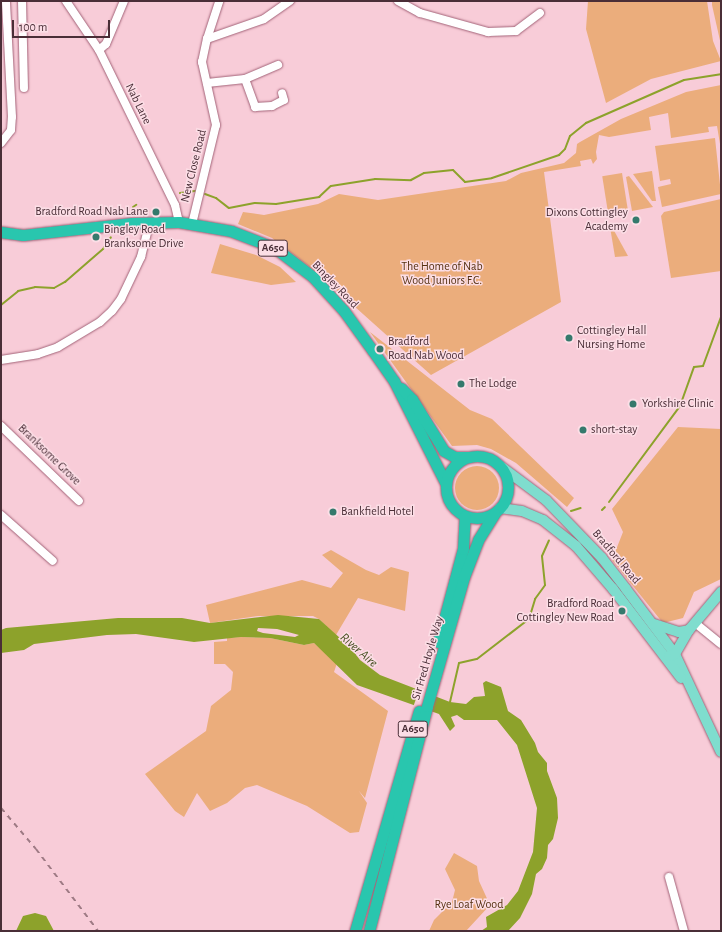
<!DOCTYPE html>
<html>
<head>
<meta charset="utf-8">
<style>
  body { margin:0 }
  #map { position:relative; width:722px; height:932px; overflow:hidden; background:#f8ccd8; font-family:"Alegreya Sans",sans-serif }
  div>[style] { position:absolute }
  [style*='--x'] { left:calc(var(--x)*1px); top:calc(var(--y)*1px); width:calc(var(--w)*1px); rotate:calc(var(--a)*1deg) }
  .green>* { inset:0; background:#ebad7c; transform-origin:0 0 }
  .round { border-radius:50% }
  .water>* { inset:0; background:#8da22b }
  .pier>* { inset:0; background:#f8ccd8; transform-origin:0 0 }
  .stream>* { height:2px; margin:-1px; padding:0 1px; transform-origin:1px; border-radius:1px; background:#8da22b }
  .roads { filter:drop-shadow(0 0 1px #a36378) drop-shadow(0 0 1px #a36378) }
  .minor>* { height:8px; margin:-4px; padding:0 4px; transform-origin:4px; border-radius:4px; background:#fff }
  .major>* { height:10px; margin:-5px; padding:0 5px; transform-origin:5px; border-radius:5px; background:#7fddce }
  .highway>* { height:11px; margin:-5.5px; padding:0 5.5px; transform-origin:5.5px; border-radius:5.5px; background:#29c6ae }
  .highway>.ring { margin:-5.5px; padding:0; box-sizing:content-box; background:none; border:11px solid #29c6ae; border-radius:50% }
  .rail>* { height:2px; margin-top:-1px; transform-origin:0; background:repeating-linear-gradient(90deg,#9e7a84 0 5px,transparent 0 10px) }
  .dots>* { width:11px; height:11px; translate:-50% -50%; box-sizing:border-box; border:2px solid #fcdee6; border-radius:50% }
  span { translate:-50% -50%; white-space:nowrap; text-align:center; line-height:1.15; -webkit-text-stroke:3px #fcdee6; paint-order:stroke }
  .shield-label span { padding:1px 3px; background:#fcdee6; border:1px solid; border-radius:3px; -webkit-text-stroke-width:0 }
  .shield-label { font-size:11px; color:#4a2e37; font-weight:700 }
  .street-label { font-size:12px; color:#4a2e37 }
  .poi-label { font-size:12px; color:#4a2e37 }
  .right { translate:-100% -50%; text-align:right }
  .left { translate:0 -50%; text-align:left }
  .park-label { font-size:12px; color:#553111 }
  .water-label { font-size:13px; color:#475023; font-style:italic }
  .frame { position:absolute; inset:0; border:2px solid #4a2e37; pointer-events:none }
  .scale { position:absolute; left:12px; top:20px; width:98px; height:18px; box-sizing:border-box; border:2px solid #4a2e37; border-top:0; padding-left:5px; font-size:12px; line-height:14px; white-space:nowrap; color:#4a2e37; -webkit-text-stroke:3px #fcdee6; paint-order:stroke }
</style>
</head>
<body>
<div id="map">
  <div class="green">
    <i style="clip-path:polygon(588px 1px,707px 1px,713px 41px,721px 61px,651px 79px,606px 103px,586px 29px)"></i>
    <i style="clip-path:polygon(712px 1px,721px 1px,721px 45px,712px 5px)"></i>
    <i style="clip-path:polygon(721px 85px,721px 150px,717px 126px,708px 127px,709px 132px,671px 138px,668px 113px,649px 117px,651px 130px,609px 137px,599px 135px,596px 152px,597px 159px,593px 164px,591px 159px,580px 161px,581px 166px,544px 172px,561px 302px,431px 375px,315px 271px,272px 238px,238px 224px,243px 212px,264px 215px,318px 204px,339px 194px,378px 200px,506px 181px,521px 173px,564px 163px,576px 153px,577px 144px,580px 142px,621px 119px,686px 92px)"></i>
    <i style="clip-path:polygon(715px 138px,721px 194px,662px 207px,658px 187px,671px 184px,670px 179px,660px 181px,655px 146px)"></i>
    <i style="clip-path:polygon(652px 171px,656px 201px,652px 201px,633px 174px)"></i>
    <i style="left:622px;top:173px;width:39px;height:20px;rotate:81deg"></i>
    <i style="clip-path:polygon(629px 176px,653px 207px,632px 211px,626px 177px)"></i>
    <i style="clip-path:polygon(721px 199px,721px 271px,671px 278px,661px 216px,664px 212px)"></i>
    <i style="clip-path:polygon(610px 227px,612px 227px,628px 256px,615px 257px)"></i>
    <i style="clip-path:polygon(220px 244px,256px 255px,280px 267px,296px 282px,271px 285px,211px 273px)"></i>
    <i style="clip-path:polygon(370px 332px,470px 410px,492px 419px,574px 498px,567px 507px,516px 463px,491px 449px,477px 445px,452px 446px)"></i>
    <i style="clip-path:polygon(678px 427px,721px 429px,721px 579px,694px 592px,683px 618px,663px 623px,612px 560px,623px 532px,612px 509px)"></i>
    <i class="round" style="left:455px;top:466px;width:44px;height:44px"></i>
    <i style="clip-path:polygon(331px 550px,366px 570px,379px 575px,391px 567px,409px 572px,405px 611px,358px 598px,336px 635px,319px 619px,313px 616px,258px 616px,210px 623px,206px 605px,302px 580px,331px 588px,343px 573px,322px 555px)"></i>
    <i style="clip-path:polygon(241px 637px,270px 638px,304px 645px,314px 643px,337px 663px,334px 672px,388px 711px,365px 798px,359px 791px,367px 803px,359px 832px,350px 833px,307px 806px,257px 785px,245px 788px,227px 803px,210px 811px,197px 793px,184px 817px,175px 811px,145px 774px,206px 731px,211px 706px,231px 690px,233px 672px,225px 664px,214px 664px,214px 642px,227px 641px,227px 638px)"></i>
    <i style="clip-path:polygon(454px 853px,477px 866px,479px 881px,490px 905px,466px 931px,429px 931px,434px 920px,452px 902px,455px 890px,445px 869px)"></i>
  </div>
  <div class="water">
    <i style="clip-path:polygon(evenodd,278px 615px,319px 619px,351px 648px,360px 660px,380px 675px,450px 702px,466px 704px,474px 697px,485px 696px,483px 683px,486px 681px,501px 687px,508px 711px,521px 720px,535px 743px,538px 752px,547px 763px,547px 771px,557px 798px,558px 818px,553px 839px,548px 845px,547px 858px,542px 869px,536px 874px,532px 894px,520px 918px,508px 931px,481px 931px,487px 927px,486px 917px,507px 905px,518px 891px,533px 852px,537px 808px,517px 745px,497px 720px,464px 720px,457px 715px,451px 717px,455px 726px,450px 731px,439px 714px,357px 685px,314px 643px,304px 645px,270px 638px,241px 637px,194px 642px,136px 634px,107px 635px,34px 644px,24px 650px,1px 653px,1px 630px,6px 628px,118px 618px,182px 618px,210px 623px,278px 615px,258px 628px,277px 629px,299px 635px,295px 637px,263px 633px,257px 631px,258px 628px)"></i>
    <i style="clip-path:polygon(35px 913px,46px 916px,54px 931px,16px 931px,23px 916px)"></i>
  </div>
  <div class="pier">
    <i style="left:419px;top:690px;width:18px;height:19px;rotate:19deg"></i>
  </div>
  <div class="stream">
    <i style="--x:180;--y:193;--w:15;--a:-8"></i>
    <i style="--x:205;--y:194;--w:12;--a:20"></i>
    <i style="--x:216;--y:198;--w:16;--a:38"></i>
    <i style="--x:229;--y:208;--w:26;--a:-11"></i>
    <i style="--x:255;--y:203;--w:21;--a:3"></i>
    <i style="--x:276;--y:204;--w:44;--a:-9.2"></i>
    <i style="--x:319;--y:197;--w:16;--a:-43"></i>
    <i style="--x:331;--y:186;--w:45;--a:-9"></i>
    <i style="--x:375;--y:179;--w:36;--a:2"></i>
    <i style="--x:411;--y:180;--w:15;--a:-28"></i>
    <i style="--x:424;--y:173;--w:29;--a:-6"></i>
    <i style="--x:453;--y:170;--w:17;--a:45"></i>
    <i style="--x:465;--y:182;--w:27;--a:-8"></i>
    <i style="--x:492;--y:178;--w:71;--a:-18.9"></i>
    <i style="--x:559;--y:155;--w:8;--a:-45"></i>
    <i style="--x:565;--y:149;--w:14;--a:-69"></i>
    <i style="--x:570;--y:136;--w:21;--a:-39"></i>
    <i style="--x:586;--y:123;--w:107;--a:-23.7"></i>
    <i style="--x:684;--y:80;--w:37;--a:-9"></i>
    <i style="--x:133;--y:207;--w:4;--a:-34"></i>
    <i style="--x:1;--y:305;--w:22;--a:-39"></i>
    <i style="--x:18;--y:291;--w:17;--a:-13"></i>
    <i style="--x:35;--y:287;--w:19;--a:3"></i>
    <i style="--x:54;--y:288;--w:13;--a:-29"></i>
    <i style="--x:65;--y:282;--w:50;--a:-41"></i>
    <i style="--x:103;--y:249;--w:14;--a:-56"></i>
    <i style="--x:609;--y:502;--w:119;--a:-53.5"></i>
    <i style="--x:680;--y:406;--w:41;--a:-70.3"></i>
    <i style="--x:694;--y:367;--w:9;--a:-6"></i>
    <i style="--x:703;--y:366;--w:52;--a:-69.8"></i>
    <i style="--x:602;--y:510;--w:4;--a:-45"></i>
    <i style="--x:571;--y:511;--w:10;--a:-17"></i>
    <i style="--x:450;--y:702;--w:40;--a:-77"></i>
    <i style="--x:459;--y:663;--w:18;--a:-13"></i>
    <i style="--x:477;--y:659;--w:66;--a:-37.6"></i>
    <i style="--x:529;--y:619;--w:21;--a:-73"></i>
    <i style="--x:535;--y:599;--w:17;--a:-54"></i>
    <i style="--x:545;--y:585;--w:29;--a:-96"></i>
    <i style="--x:542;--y:556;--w:17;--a:-66"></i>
  </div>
  <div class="roads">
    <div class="minor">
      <i style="--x:22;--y:1;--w:87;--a:88.7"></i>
      <i style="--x:66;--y:1;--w:59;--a:56"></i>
      <i style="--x:99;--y:50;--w:173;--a:63.9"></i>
      <i style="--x:175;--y:205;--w:17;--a:77"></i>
      <i style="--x:398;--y:1;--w:25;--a:29"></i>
      <i style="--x:420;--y:13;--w:71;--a:15.6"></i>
      <i style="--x:488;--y:32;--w:28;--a:-2"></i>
      <i style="--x:516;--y:31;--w:30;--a:-37"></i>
      <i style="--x:207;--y:39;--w:40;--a:-72"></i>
      <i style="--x:99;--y:50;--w:9;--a:-41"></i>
      <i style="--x:106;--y:44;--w:47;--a:-67.3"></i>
      <i style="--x:245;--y:79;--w:30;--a:70"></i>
      <i style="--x:255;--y:107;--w:17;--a:-3"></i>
      <i style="--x:272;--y:106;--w:13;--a:-27"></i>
      <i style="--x:284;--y:100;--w:7;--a:-106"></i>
      <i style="--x:207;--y:83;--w:38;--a:-6"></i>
      <i style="--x:245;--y:79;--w:36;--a:-23"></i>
      <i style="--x:1;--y:143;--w:16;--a:-52"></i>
      <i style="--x:11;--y:130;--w:13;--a:-86"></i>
      <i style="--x:12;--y:117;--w:116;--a:-93"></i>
      <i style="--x:192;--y:224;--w:102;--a:-76.4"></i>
      <i style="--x:216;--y:125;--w:65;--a:-102.5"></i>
      <i style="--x:202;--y:62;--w:24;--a:-78"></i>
      <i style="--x:207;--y:39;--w:60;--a:-19.3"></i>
      <i style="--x:264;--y:19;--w:32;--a:-35"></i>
      <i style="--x:1;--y:360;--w:37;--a:-9"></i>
      <i style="--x:38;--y:354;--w:21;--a:-19"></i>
      <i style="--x:58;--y:347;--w:49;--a:-30.8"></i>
      <i style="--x:100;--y:322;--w:16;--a:-43"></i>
      <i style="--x:112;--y:311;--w:15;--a:-53"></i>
      <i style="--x:121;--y:299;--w:47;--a:-64.5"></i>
      <i style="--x:141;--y:257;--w:36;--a:-76"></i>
      <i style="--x:1;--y:426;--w:108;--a:43.9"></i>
      <i style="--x:1;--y:515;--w:69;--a:41.5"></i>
      <i style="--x:695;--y:623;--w:33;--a:39"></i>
      <i style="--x:669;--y:877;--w:56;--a:74.5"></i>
    </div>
    <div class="major">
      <i style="--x:499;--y:465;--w:59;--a:36.7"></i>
      <i style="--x:546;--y:500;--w:81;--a:46"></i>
      <i style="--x:602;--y:558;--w:39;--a:52"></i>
      <i style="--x:626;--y:589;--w:81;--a:53"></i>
      <i style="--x:675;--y:654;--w:108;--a:64.9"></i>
      <i style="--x:500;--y:508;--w:22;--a:8"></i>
      <i style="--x:522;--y:511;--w:23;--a:23"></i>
      <i style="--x:543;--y:520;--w:42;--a:38.2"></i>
      <i style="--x:576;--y:546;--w:57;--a:49.3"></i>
      <i style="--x:613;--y:589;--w:112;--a:52.6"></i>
      <i style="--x:654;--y:624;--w:26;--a:18"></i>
      <i style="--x:679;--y:632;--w:10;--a:-11"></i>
      <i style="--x:669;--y:656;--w:6;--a:-18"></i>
      <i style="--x:675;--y:654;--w:28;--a:-60"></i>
      <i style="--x:689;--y:630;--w:50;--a:-49.9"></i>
    </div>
    <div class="highway">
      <i style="--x:1;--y:232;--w:22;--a:8"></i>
      <i style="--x:23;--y:235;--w:110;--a:-6.3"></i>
      <i style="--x:132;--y:223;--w:47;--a:-1.2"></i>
      <i style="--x:179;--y:222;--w:53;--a:9.8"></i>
      <i style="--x:231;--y:231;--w:47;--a:21.1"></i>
      <i style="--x:275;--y:248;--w:48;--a:37.3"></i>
      <i style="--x:313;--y:277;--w:46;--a:47.6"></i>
      <i style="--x:344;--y:311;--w:49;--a:54.1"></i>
      <i style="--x:373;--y:351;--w:37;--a:55"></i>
      <i style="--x:394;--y:381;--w:115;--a:63.2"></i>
      <i style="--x:401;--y:388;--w:16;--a:45"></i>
      <i style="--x:412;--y:399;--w:61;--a:58.4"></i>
      <i style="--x:444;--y:451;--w:13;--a:29"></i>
      <i style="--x:455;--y:457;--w:14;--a:0"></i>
      <i class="ring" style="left:446px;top:456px;width:51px;height:51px"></i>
      <i style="--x:438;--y:642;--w:96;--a:-75"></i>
      <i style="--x:463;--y:549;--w:33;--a:-87"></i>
      <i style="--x:355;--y:931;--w:229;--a:-73.8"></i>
      <i style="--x:369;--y:931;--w:232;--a:-75.5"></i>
      <i style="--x:427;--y:706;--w:134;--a:-74"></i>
      <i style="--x:464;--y:577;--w:40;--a:-69"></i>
      <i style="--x:478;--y:540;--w:31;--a:-58"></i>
    </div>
  </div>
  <div class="rail">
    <i style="--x:1;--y:808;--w:54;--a:49.5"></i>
    <i style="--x:36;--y:849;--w:103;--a:52.9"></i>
  </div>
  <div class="dots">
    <i style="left:156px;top:212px;background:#35796c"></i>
    <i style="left:636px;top:220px;background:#35796c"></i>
    <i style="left:96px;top:237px;background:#35796c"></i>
    <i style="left:569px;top:338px;background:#35796c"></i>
    <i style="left:380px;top:349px;background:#35796c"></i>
    <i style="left:461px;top:384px;background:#35796c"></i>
    <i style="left:633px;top:404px;background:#35796c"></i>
    <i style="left:583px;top:430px;background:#35796c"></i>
    <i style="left:333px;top:512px;background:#35796c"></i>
    <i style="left:622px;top:611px;background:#35796c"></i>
  </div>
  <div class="shield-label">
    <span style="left:273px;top:248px">A650</span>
    <span style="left:413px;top:729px">A650</span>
  </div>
  <div class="street-label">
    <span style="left:138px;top:104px;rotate:64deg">Nab Lane</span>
    <span style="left:194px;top:166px;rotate:-76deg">New Close Road</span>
    <span style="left:335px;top:285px;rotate:46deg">Bingley Road</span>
    <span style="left:49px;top:455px;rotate:44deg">Branksome Grove</span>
    <span style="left:616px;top:557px;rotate:50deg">Bradford Road</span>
    <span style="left:428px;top:658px;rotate:-74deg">Sir Fred Hoyle Way</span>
  </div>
  <div class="poi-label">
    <span class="right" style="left:148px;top:212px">Bradford Road Nab Lane</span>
    <span class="right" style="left:628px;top:220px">Dixons Cottingley<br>Academy</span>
    <span class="left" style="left:104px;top:237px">Bingley Road<br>Branksome Drive</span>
    <span class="left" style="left:577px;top:338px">Cottingley Hall<br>Nursing Home</span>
    <span class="left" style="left:388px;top:349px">Bradford<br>Road Nab Wood</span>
    <span class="left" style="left:469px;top:384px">The Lodge</span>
    <span class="left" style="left:642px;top:404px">Yorkshire Clinic</span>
    <span class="left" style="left:591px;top:430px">short-stay</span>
    <span class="left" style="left:341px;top:512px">Bankfield Hotel</span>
    <span class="right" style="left:614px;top:611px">Bradford Road<br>Cottingley New Road</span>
  </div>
  <div class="park-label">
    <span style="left:442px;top:274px">The Home of Nab<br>Wood Juniors F.C.</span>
    <span style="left:469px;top:905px">Rye Loaf Wood</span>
  </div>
  <div class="water-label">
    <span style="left:358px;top:651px;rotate:41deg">River Aire</span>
  </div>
  <div class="frame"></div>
  <div class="scale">100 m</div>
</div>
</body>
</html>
